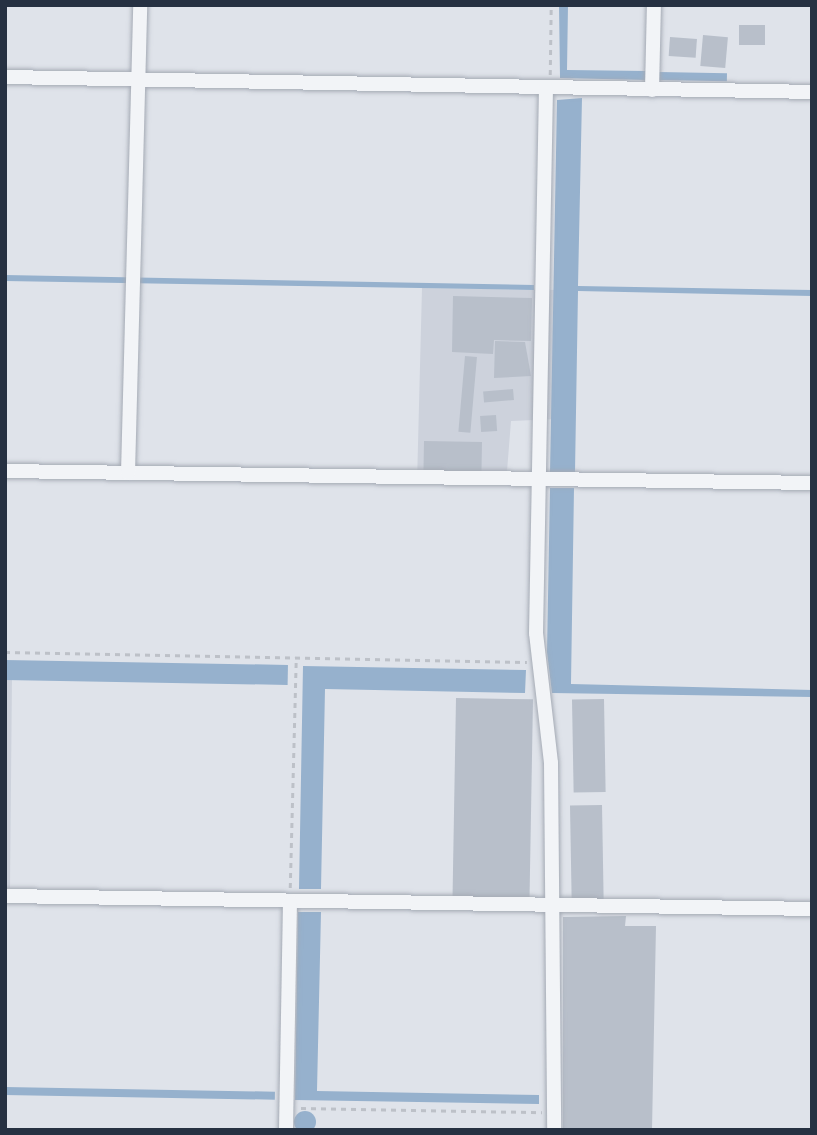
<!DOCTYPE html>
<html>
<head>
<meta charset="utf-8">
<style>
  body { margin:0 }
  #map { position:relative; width:817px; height:1135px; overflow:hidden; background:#dfe3ea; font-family:Helvetica,sans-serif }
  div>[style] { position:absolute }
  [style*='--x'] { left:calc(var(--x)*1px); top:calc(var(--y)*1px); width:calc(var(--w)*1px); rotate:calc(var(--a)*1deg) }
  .built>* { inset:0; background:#cdd2dc }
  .water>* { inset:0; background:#96b1cd; transform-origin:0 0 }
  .round { border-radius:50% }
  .building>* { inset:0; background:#b8bfca; transform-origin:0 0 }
  .path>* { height:2.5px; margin-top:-1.25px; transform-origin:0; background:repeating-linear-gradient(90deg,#bdc1c8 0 5px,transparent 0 10px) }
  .roads { filter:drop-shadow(0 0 2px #a4aab4) drop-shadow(0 0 2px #a4aab4) }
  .minor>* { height:14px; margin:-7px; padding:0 7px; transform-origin:7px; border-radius:7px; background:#f2f4f7 }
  span { translate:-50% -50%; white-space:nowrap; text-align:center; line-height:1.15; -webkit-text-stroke:7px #eef2f7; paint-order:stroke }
  .frame { position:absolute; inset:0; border:7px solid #263142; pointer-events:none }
</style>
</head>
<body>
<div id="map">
  <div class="built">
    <i style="clip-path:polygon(422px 288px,560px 290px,557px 419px,511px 421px,506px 484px,417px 483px)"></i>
    <i style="clip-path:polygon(5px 676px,12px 676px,10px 888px,5px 888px)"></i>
  </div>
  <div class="water">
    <i style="clip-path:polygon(559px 5px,568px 5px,567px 70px,646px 71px,646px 80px,560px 78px)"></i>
    <i style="left:659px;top:72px;width:68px;height:8px;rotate:1deg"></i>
    <i style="clip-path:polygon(582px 98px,578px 286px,812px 290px,812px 296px,578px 291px,575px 472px,550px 472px,557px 100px)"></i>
    <i style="clip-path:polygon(5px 275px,534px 285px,534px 290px,5px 281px)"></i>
    <i style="clip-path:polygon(550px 488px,574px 488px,571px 684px,812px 690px,812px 697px,552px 693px,547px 652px)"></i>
    <i style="left:5px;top:660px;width:283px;height:20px;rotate:1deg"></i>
    <i style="clip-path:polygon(303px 666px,526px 670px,525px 693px,325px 689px,321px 889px,299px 889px)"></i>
    <i style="clip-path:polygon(298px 912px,321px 912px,317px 1091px,539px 1095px,539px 1104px,295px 1100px)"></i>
    <i style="left:5px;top:1087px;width:270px;height:8px;rotate:1deg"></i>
    <i class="round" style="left:294px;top:1111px;width:22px;height:22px"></i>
  </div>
  <div class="building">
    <i style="left:765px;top:25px;width:20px;height:26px;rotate:90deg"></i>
    <i style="left:703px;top:35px;width:25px;height:31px;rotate:5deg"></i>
    <i style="left:670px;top:37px;width:27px;height:19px;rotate:4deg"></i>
    <i style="clip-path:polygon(453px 296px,532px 298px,531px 341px,494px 340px,493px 354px,452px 352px)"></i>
    <i style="clip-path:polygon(495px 341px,525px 342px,531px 376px,494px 378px)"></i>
    <i style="left:465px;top:356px;width:12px;height:76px;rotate:5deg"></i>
    <i style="left:513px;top:389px;width:11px;height:30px;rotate:85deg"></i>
    <i style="left:496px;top:415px;width:16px;height:16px;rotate:86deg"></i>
    <i style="left:424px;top:441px;width:58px;height:30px;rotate:1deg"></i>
    <i style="left:456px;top:698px;width:77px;height:199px;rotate:1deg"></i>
    <i style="left:604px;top:699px;width:93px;height:32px;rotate:89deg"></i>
    <i style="left:602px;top:805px;width:94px;height:32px;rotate:89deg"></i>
    <i style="clip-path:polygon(626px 916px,625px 926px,656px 926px,652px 1130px,563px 1130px,563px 917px)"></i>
  </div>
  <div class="path">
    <i style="--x:550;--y:75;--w:70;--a:-89.2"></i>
    <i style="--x:5;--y:652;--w:522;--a:1.1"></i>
    <i style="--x:290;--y:888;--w:231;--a:-88.5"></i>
    <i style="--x:301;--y:1108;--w:241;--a:1"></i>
  </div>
  <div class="roads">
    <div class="minor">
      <i style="--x:5;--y:77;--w:807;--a:1.06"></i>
      <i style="--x:546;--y:88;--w:545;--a:91.05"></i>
      <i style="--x:536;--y:633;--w:131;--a:83.4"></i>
      <i style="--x:551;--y:763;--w:367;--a:89.5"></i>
      <i style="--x:652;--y:90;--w:85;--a:-88.7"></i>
      <i style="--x:5;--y:471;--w:807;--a:0.85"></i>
      <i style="--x:128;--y:473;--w:468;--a:-88.5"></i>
      <i style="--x:5;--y:896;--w:807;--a:0.92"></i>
      <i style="--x:286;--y:1130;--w:229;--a:-89"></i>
    </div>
  </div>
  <div class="frame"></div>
</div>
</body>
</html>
